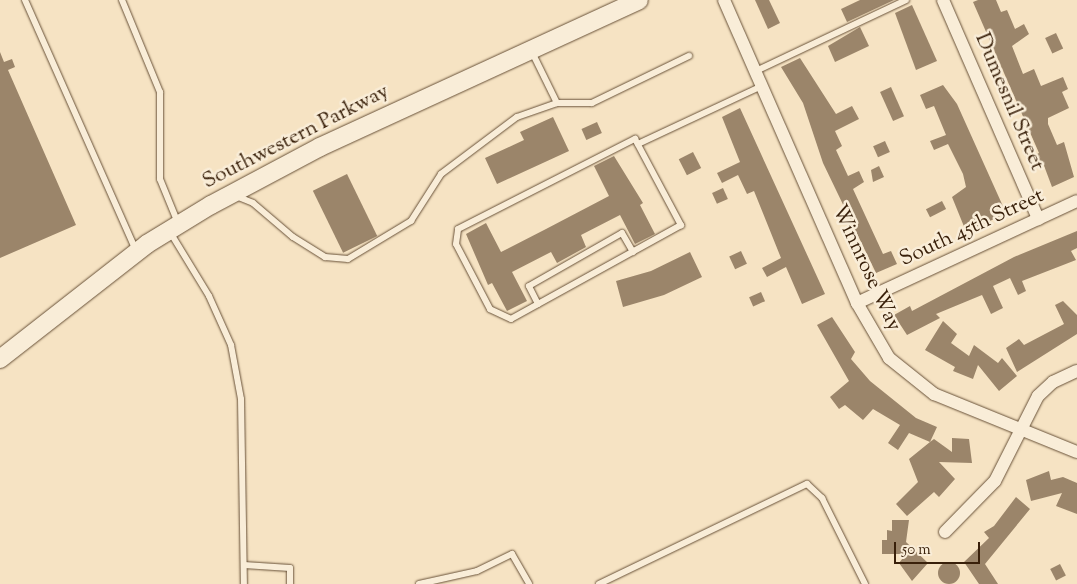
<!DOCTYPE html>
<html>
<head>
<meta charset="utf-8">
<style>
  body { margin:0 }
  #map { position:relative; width:1077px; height:584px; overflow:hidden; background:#f6e3c3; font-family:"Sorts Mill Goudy",serif }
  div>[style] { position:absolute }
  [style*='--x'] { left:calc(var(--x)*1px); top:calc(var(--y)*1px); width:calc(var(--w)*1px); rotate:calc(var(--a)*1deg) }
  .building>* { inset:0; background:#9b856a; transform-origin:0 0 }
  .round { border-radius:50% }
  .roads { filter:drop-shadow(0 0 1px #685138) drop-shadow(0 0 1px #685138) }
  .lane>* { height:6px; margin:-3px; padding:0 3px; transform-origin:3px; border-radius:3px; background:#f9edd8 }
  .street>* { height:12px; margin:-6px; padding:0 6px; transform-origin:6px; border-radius:6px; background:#f9edd8 }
  .secondary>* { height:18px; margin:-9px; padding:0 9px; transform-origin:9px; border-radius:9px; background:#f9edd8 }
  span { translate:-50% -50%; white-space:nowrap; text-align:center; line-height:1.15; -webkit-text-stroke:5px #f9edd8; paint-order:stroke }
  .street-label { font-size:21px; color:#39200a }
  .scale { position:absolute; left:894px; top:542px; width:86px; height:22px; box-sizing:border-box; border:2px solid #39200a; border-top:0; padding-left:6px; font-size:15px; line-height:18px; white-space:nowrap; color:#39200a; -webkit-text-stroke:4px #f9edd8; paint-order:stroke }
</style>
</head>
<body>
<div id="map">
  <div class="building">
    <i style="clip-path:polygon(755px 0,769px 0,780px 23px,768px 29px)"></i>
    <i style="clip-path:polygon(860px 0,894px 0,847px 22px,841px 9px)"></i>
    <i style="clip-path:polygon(978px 0,996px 0,1001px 12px,1007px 10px,1015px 29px,1024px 24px,1029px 34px,1012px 46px,1023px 74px,1034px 69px,1041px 86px,1063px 77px,1068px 89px,1062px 92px,1069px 108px,1048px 118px,1048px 124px,1057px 145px,1064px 142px,1074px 177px,1052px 187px,1043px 163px,1039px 165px,1035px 155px,1039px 153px,973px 2px)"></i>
    <i style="clip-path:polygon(912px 5px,937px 61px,916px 70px,895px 13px)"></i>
    <i style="clip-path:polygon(860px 27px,869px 46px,835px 62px,828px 46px)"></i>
    <i style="left:1056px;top:33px;width:17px;height:12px;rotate:65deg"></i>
    <i style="clip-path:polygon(0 52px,4px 62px,12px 59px,15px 67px,8px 70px,76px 225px,0 258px)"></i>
    <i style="clip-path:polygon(800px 58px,836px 114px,852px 106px,859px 119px,835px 131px,842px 146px,836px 150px,848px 176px,859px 171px,864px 182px,853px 189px,883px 254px,891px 251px,897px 264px,876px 273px,823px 163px,803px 103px,781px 67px)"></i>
    <i style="clip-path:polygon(943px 85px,957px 104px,1006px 213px,980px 226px,965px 229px,952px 197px,966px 187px,963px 174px,948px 144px,934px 150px,930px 141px,946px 135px,934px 106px,926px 109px,920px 95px)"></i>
    <i style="left:891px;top:87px;width:32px;height:12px;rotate:66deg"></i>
    <i style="clip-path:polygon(740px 108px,825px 294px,802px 304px,786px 267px,767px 277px,762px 268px,781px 258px,754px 191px,747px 194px,738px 175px,722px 183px,717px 173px,740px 162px,722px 117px)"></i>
    <i style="clip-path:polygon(553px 117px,569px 151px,497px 184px,485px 158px,524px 140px,520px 132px)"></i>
    <i style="left:597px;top:122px;width:12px;height:17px;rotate:66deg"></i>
    <i style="left:885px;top:141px;width:12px;height:13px;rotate:66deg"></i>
    <i style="left:693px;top:152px;width:18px;height:16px;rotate:63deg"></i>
    <i style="clip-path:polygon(614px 156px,643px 203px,640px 205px,655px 234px,635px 244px,620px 215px,581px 235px,586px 247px,557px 263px,551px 252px,512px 272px,527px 301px,507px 311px,492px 283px,488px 285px,466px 234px,486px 223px,501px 252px,546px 229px,609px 196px,594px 166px)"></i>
    <i style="clip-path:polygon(879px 166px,884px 177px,873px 182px,871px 170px)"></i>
    <i style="left:347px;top:174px;width:69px;height:38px;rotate:64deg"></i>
    <i style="left:723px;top:188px;width:12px;height:12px;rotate:66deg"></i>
    <i style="left:942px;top:201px;width:9px;height:18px;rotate:63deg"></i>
    <i style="clip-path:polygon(1077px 231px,1077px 248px,1071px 251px,1076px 260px,1022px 281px,1026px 291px,1018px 295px,1010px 278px,993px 286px,1003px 308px,991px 314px,982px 295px,936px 314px,940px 318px,907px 335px,894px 315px,910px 306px,912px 311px,1014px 257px)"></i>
    <i style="left:741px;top:251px;width:14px;height:13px;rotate:65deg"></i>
    <i style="clip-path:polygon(690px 252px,702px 277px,664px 295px,623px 307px,616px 281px,651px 271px)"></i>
    <i style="left:761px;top:292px;width:10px;height:13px;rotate:66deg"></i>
    <i style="clip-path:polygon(1063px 301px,1077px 315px,1077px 334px,1017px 372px,1006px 348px,1019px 339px,1024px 345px,1064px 324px,1055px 305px)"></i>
    <i style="clip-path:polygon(832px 317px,855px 352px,851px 359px,870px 381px,916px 418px,937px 427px,930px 442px,934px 439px,952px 452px,952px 438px,969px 439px,972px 463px,939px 462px,955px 479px,939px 497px,934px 492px,907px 516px,896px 504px,918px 482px,909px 459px,930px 442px,909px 433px,898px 450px,888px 443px,900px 425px,873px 409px,863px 420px,845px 405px,839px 409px,830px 397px,849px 381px,817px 325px)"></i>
    <i style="clip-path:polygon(943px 321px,957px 334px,951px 343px,969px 356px,974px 345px,998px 363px,1002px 358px,1017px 376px,999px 391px,978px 365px,973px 379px,953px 371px,955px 367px,925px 350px)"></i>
    <i style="clip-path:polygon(1049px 471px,1051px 480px,1063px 477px,1077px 483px,1077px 514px,1056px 506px,1062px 493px,1031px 501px,1026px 480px)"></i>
    <i style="clip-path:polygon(1016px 497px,1030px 509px,985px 564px,998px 584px,979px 584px,964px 562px,989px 538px,984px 532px,994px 526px)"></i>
    <i style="clip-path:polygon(892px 520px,909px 520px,906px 542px,928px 563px,912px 581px,899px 563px,906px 554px,882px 554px,882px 540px,887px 540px,887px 530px,892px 531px)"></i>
    <i class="round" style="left:938px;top:562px;width:22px;height:22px"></i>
    <i style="left:1060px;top:564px;width:13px;height:11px;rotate:63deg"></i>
  </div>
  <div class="roads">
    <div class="lane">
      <i style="--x:25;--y:0;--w:274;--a:66.1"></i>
      <i style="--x:122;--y:0;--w:100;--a:67.6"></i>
      <i style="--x:160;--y:92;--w:87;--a:90"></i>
      <i style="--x:160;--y:179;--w:48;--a:67.8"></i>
      <i style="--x:531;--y:50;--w:59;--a:63.9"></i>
      <i style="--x:756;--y:71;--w:166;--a:-25.3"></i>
      <i style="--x:635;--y:139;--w:98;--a:61.9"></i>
      <i style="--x:681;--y:225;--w:194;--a:151.1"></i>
      <i style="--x:511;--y:319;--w:23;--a:-155"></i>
      <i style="--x:490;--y:309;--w:73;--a:-117.6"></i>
      <i style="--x:456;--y:244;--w:15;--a:-82"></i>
      <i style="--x:458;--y:229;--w:199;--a:-27"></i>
      <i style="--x:638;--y:144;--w:137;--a:-25.1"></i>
      <i style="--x:236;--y:196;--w:18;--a:22"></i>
      <i style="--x:253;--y:203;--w:52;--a:40.4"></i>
      <i style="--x:293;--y:237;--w:38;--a:32"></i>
      <i style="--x:325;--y:257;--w:23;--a:5"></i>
      <i style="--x:348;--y:259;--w:74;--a:-31.1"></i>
      <i style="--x:411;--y:221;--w:56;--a:-57.4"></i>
      <i style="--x:441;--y:174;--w:95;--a:-36.9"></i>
      <i style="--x:517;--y:117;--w:42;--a:-19.3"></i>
      <i style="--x:557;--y:103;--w:35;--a:0"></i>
      <i style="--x:592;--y:103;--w:108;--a:-25.9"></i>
      <i style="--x:170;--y:232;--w:75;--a:58.6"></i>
      <i style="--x:209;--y:296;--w:54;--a:65.8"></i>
      <i style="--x:231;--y:345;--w:55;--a:79.5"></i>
      <i style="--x:241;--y:399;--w:185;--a:89.1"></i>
      <i style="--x:538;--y:304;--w:20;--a:-117"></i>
      <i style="--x:529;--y:286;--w:107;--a:-29.7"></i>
      <i style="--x:622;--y:233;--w:22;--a:60"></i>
      <i style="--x:244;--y:565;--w:46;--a:3.7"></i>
      <i style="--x:290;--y:568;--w:16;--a:90"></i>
      <i style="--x:419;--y:584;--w:59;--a:-12.6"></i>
      <i style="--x:477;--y:571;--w:39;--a:-26"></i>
      <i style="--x:512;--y:554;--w:34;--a:60"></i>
      <i style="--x:599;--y:584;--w:231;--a:-25.7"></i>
      <i style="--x:807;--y:484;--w:21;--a:43"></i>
      <i style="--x:822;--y:498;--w:96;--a:63.4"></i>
    </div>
    <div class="street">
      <i style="--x:724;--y:0;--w:331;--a:66.3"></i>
      <i style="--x:857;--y:303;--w:64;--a:59.8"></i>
      <i style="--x:889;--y:358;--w:58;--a:38.7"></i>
      <i style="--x:934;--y:394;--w:154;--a:22.1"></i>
      <i style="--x:943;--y:0;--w:239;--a:66.5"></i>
      <i style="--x:857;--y:303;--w:242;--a:-24.9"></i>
      <i style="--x:945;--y:532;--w:71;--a:-45.6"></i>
      <i style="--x:995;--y:481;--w:95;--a:-63.2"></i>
      <i style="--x:1038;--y:396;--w:21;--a:-43"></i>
      <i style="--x:1053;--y:382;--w:26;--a:-25"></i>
    </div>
    <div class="secondary">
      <i style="--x:0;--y:359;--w:187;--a:-38"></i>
      <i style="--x:147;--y:244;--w:75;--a:-31.4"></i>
      <i style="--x:211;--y:205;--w:123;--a:-28"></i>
      <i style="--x:320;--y:147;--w:351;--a:-24.7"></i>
    </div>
  </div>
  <div class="street-label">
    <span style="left:1009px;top:102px;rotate:67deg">Dumesnil Street</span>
    <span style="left:296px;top:137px;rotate:-27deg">Southwestern Parkway</span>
    <span style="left:972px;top:228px;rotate:-25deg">South 45th Street</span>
    <span style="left:866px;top:268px;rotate:65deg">Winnrose Way</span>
  </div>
  <div class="scale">50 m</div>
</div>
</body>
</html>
